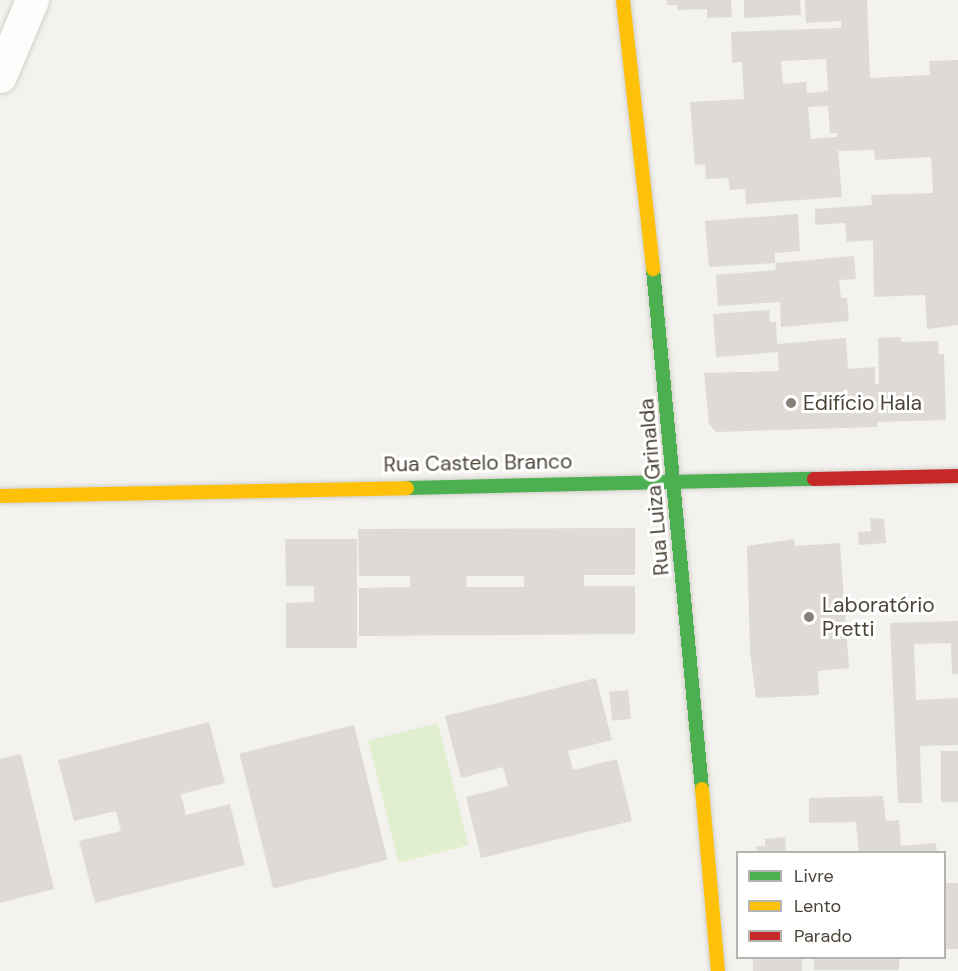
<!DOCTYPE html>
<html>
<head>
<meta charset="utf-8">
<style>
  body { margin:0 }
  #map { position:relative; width:958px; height:971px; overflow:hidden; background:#f4f2ee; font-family:"DM Sans",sans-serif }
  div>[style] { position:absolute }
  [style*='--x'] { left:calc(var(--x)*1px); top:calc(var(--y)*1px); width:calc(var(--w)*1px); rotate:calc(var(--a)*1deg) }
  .green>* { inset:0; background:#e1eecf; transform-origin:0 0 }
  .building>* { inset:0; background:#dedbd6; transform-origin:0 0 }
  .roads { filter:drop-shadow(0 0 2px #d2d0cb) drop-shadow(0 0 2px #d2d0cb) }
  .street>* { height:33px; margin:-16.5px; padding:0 16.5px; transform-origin:16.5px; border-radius:16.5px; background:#fdfdfc }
  .fast>* { height:14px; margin:-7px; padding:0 7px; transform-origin:7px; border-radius:7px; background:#4caf50 }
  .slow>* { height:14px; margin:-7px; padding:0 7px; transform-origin:7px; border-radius:7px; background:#ffc107 }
  .jam>* { height:14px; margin:-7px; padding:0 7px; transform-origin:7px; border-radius:7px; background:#c62828 }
  .dots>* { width:16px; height:16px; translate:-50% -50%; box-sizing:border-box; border:3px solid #fff; border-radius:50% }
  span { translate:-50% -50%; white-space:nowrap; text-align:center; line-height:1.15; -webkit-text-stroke:6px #fff; paint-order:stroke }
  .poi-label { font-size:21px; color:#4b4439 }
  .left { translate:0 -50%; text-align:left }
  .street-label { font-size:21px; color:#4b4439 }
  .legend { position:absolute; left:736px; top:851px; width:210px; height:108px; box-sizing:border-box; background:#fff; border:2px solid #b7b4b0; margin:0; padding:8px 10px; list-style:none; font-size:18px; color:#4b4439 }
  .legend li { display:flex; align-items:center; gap:12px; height:30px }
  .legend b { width:30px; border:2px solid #b7b4b0 }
</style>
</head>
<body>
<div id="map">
  <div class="green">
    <i style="left:438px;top:723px;width:126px;height:72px;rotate:76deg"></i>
  </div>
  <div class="building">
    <i style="clip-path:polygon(667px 0,731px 0,732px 17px,707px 18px,707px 9px,677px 10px,677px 5px,667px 5px)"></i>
    <i style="clip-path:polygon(744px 0,800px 0,801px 15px,744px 18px)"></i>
    <i style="clip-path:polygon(evenodd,805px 0,867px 0,870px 78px,930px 75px,929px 61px,958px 60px,958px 325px,927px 329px,925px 295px,874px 297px,873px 240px,847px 242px,845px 223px,815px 225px,815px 209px,872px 205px,871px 195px,933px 193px,931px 157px,875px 160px,874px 150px,838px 151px,842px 197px,746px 204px,745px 189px,730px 190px,728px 178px,706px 179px,705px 164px,695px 165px,690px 102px,744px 99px,742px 62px,732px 63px,731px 32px,841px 28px,841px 21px,806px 23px,805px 0,826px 59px,828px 91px,807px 93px,806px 82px,783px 84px,781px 61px,826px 59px,805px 0,828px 106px,830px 133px,837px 133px,837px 137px,811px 139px,808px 107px,828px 106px)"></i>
    <i style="clip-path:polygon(798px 214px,800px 251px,775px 253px,775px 263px,709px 267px,705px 221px)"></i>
    <i style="clip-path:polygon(854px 256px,856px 279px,839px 280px,841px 298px,847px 298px,849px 321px,781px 327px,780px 302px,718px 306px,716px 275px,776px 270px,775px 263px)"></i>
    <i style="clip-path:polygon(769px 310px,770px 322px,776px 322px,777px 344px,846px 338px,848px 369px,875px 367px,875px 384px,879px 384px,878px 338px,901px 337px,901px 342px,938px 341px,939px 354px,944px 354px,946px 420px,877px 422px,877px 427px,716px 432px,709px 424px,704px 373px,779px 371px,778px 352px,716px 357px,713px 314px)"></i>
    <i style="clip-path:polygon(870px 518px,884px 519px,886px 543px,859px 545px,858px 532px,871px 531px)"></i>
    <i style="clip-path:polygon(evenodd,635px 528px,635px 575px,584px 575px,584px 586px,635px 586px,635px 634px,359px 636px,359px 588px,410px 587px,410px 576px,359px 576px,358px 529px,635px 528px,467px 576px,524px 576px,524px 587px,466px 587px,467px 576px)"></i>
    <i style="clip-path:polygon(285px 539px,357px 539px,357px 648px,286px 648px,286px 603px,314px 602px,314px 586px,286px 586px)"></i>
    <i style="clip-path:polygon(794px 539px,795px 546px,840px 543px,849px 668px,818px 671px,819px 695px,756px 698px,750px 652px,747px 546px)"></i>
    <i style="clip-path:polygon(958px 621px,958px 674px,952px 674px,951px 643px,914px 644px,916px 700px,958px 698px,958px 745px,920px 746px,922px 803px,898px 803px,890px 623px)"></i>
    <i style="clip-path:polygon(596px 678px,612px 740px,568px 751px,573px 770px,617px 759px,632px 821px,481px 858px,466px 797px,508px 786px,503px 767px,461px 778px,445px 716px)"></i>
    <i style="left:628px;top:690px;width:29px;height:19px;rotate:84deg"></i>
    <i style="clip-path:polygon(209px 722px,225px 783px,181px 794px,186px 815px,230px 804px,245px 865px,95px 903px,79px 841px,121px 831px,116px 811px,74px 821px,58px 760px)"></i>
    <i style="left:354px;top:725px;width:139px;height:118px;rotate:76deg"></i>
    <i style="left:958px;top:751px;width:51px;height:17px;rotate:90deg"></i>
    <i style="clip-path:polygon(21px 754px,54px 889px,0 903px,0 759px)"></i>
    <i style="clip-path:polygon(883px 796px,886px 821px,899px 820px,901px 846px,936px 843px,937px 852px,859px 852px,856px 822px,809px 823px,809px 798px)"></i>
    <i style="clip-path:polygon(785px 837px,786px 852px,757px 852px,756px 846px,765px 846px,765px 839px)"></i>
    <i style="left:958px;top:883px;width:66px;height:14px;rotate:90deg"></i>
    <i style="left:753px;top:958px;width:49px;height:13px"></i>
    <i style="left:814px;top:958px;width:85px;height:12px"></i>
  </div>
  <div class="roads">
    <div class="street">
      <i style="--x:0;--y:76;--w:82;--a:-67.2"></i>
    </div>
    <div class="fast">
      <i style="--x:653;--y:269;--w:522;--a:84.62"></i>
      <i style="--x:407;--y:488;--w:407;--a:-1.3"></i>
    </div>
    <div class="slow">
      <i style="--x:623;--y:0;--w:271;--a:83.6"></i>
      <i style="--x:0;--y:496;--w:407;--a:-1.1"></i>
      <i style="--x:702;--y:789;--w:183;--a:85"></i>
    </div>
    <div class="jam">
      <i style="--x:814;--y:479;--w:144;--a:-1.2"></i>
    </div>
  </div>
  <div class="dots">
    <i style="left:791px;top:403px;background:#868178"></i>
    <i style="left:809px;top:617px;background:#868178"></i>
  </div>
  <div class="poi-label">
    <span class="left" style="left:803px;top:403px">Edifício Hala</span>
    <span class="left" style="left:822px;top:617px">Laboratório<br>Pretti</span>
  </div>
  <div class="street-label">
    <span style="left:478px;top:463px;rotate:-1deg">Rua Castelo Branco</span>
    <span style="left:654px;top:487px;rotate:-95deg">Rua Luiza Grinalda</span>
  </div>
  <ul class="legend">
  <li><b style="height:8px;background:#4caf50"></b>Livre</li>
  <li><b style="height:8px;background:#ffc107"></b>Lento</li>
  <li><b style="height:8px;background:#c62828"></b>Parado</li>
  </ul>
</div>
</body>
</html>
